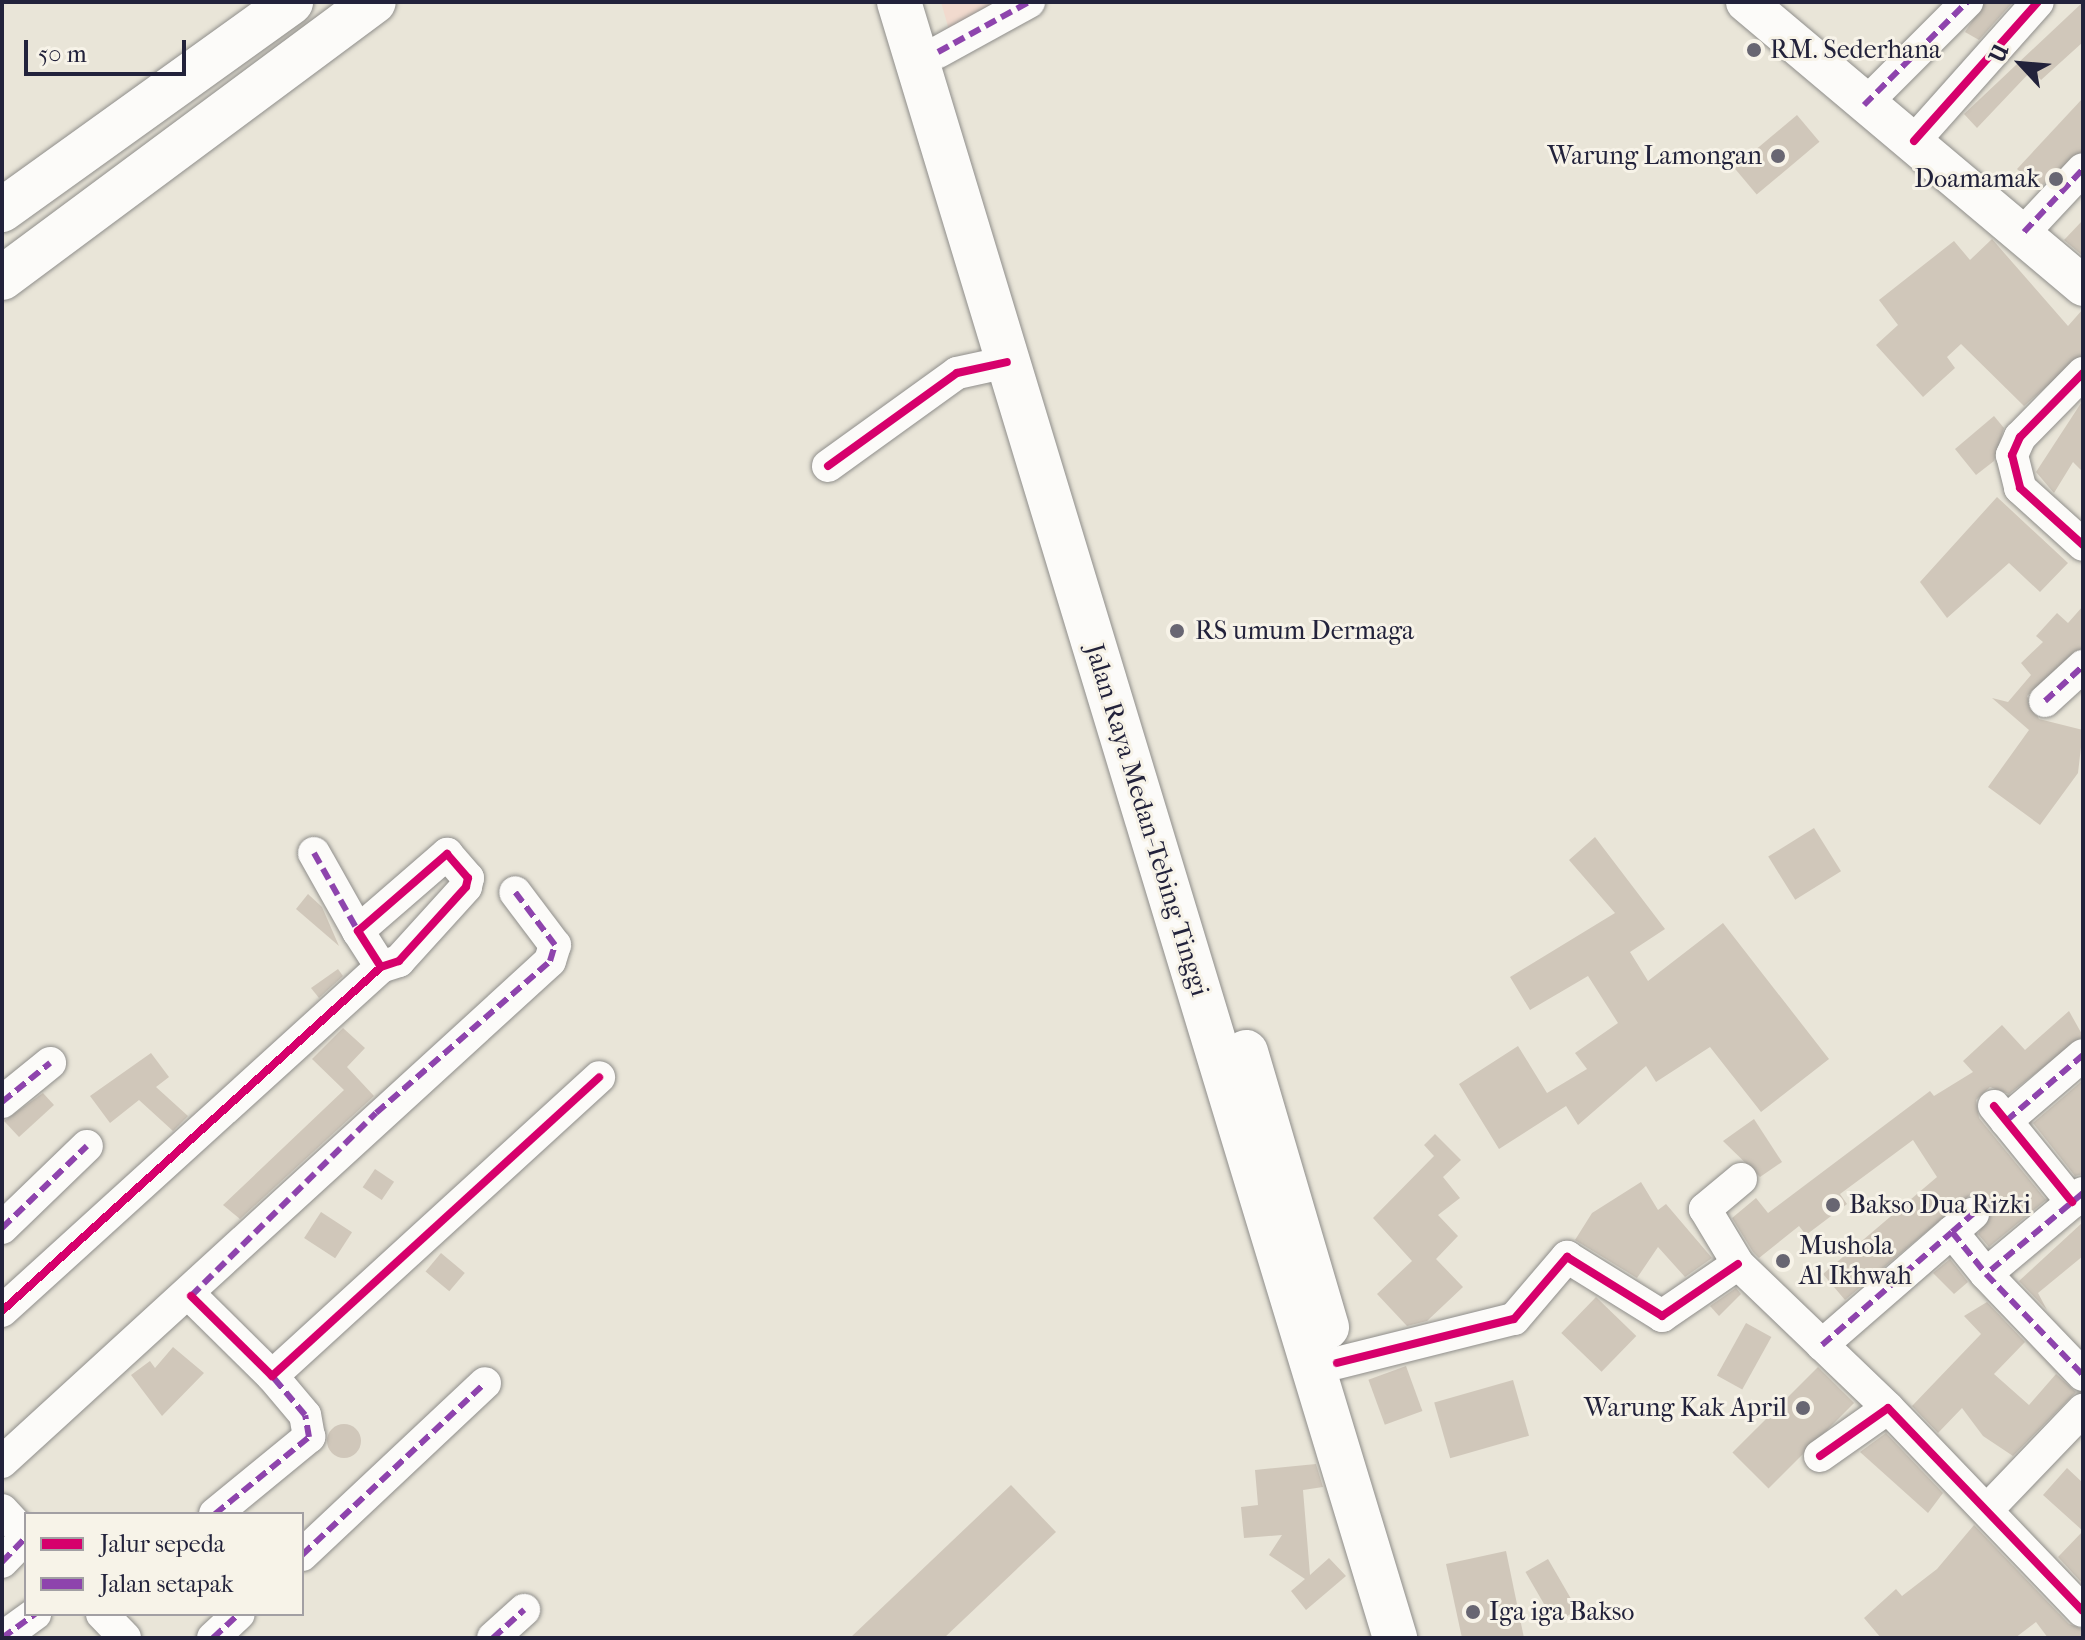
<!DOCTYPE html>
<html>
<head>
<meta charset="utf-8">
<style>
  body { margin:0 }
  #map { position:relative; width:2085px; height:1640px; overflow:hidden; background:#e9e5d8; font-family:"IM FELL French Canon",serif }
  div>[style] { position:absolute }
  [style*='--x'] { left:calc(var(--x)*1px); top:calc(var(--y)*1px); width:calc(var(--w)*1px); rotate:calc(var(--a)*1deg) }
  .built>* { inset:0; background:#f1dace }
  .building>* { inset:0; background:#d0c7ba; transform-origin:0 0 }
  .round { border-radius:50% }
  .roads { filter:drop-shadow(0 0 2px #8f8e8b) drop-shadow(0 0 2px #8f8e8b) }
  .minor>* { height:32px; margin:-16px; padding:0 16px; transform-origin:16px; border-radius:16px; background:#fcfbf9 }
  .major>* { height:40px; margin:-20px; padding:0 20px; transform-origin:20px; border-radius:20px; background:#fcfbf9 }
  .highway>* { height:44px; margin:-22px; padding:0 22px; transform-origin:22px; border-radius:22px; background:#fcfbf9 }
  .quiet>* { height:6px; margin-top:-3px; transform-origin:0; background:repeating-linear-gradient(90deg,#8e44ad 0 12px,transparent 0 18px) }
  .cycleway>* { height:8px; margin:-4px; padding:0 4px; transform-origin:4px; border-radius:4px; background:#d6006c }
  .dots>* { width:22px; height:22px; translate:-50% -50%; box-sizing:border-box; border:4px solid #f7f3e8; border-radius:50% }
  span { translate:-50% -50%; white-space:nowrap; text-align:center; line-height:1.15; -webkit-text-stroke:6px #f7f3e8; paint-order:stroke }
  .poi-label { font-size:26px; color:#22223b }
  .left { translate:0 -50%; text-align:left }
  .right { translate:-100% -50%; text-align:right }
  .street-label { font-size:26px; color:#22223b }
  .frame { position:absolute; inset:0; border:4px solid #22223b; pointer-events:none }
  .legend { position:absolute; left:24px; top:1512px; width:280px; height:104px; box-sizing:border-box; background:#f7f3e8; border:2px solid #a29fa3; margin:0; padding:10px 14px; list-style:none; font-size:24px; color:#22223b }
  .legend li { display:flex; align-items:center; gap:16px; height:40px }
  .legend b { width:40px; border:2px solid #a29fa3 }
  .north { position:absolute; left:1981px; top:24px; width:80px; height:80px; -webkit-text-stroke:6px #f7f3e8; paint-order:stroke; rotate:296deg; font-size:22px; font-weight:700; line-height:32px; text-align:center; color:#22223b }
  .north::after { content:''; display:block; margin:auto; width:28px; height:36px; background:#22223b; clip-path:polygon(50% 0,100% 100%,50% 72%,0 100%) }
  .scale { position:absolute; left:24px; top:40px; width:162px; height:36px; box-sizing:border-box; border:4px solid #22223b; border-top:0; padding-left:10px; font-size:24px; line-height:28px; white-space:nowrap; color:#22223b; -webkit-text-stroke:6px #f7f3e8; paint-order:stroke }
</style>
</head>
<body>
<div id="map">
  <div class="built">
    <i style="clip-path:polygon(941px 2px,1008px 2px,951px 37px)"></i>
  </div>
  <div class="building">
    <i style="clip-path:polygon(1985px 2px,2013px 2px,1979px 40px,1965px 32px)"></i>
    <i style="clip-path:polygon(2083px 2px,2083px 42px,2041px 80px,2032px 70px,1977px 128px,1964px 114px)"></i>
    <i style="clip-path:polygon(2083px 98px,2083px 151px,2038px 189px,2017px 169px)"></i>
    <i style="left:1797px;top:115px;width:35px;height:82px;rotate:50deg"></i>
    <i style="clip-path:polygon(2083px 220px,2083px 256px,2064px 240px)"></i>
    <i style="clip-path:polygon(1992px 239px,2068px 326px,2083px 309px,2083px 355px,2024px 406px,1961px 344px,1947px 357px,1955px 368px,1923px 397px,1876px 345px,1898px 325px,1879px 300px,1954px 241px,1970px 260px)"></i>
    <i style="clip-path:polygon(2083px 400px,2083px 472px,2073px 462px,2054px 493px,2036px 472px)"></i>
    <i style="clip-path:polygon(1994px 416px,2004px 428px,1994px 461px,1976px 475px,1955px 449px)"></i>
    <i style="clip-path:polygon(1997px 497px,2068px 563px,2040px 592px,2009px 563px,1947px 618px,1920px 582px)"></i>
    <i style="clip-path:polygon(2083px 606px,2083px 648px,2027px 696px,2039px 719px,2083px 730px,2078px 773px,2040px 825px,1988px 787px,2029px 730px,1992px 698px,2008px 702px,2031px 675px,2021px 663px,2043px 642px,2036px 636px,2057px 613px,2068px 623px)"></i>
    <i style="left:1814px;top:828px;width:51px;height:54px;rotate:58deg"></i>
    <i style="clip-path:polygon(1595px 837px,1665px 929px,1630px 952px,1648px 981px,1723px 923px,1829px 1059px,1761px 1112px,1710px 1047px,1656px 1082px,1646px 1066px,1578px 1125px,1566px 1106px,1499px 1149px,1459px 1084px,1518px 1046px,1547px 1093px,1587px 1069px,1575px 1053px,1618px 1023px,1588px 976px,1530px 1010px,1510px 977px,1615px 913px,1569px 860px)"></i>
    <i style="clip-path:polygon(308px 894px,322px 907px,339px 946px,296px 909px)"></i>
    <i style="clip-path:polygon(338px 969px,343px 976px,319px 998px,311px 988px)"></i>
    <i style="clip-path:polygon(2069px 1011px,2083px 1036px,2009px 1094px,1990px 1087px,1976px 1100px,1979px 1118px,2046px 1200px,1989px 1247px,1978px 1234px,1991px 1210px,1970px 1195px,1845px 1300px,1823px 1274px,1937px 1177px,1913px 1140px,1840px 1194px,1847px 1204px,1806px 1235px,1799px 1226px,1759px 1258px,1753px 1252px,1732px 1218px,1756px 1198px,1768px 1213px,1930px 1091px,1934px 1096px,1973px 1072px,1963px 1061px,2002px 1025px,2025px 1050px)"></i>
    <i style="clip-path:polygon(343px 1028px,365px 1048px,347px 1067px,374px 1096px,240px 1219px,223px 1205px,344px 1090px,312px 1059px)"></i>
    <i style="clip-path:polygon(151px 1053px,169px 1077px,156px 1087px,188px 1116px,173px 1131px,139px 1100px,110px 1123px,90px 1096px)"></i>
    <i style="clip-path:polygon(2083px 1080px,2083px 1174px,2075px 1176px,2033px 1123px)"></i>
    <i style="clip-path:polygon(43px 1093px,54px 1105px,19px 1137px,4px 1121px)"></i>
    <i style="clip-path:polygon(1754px 1119px,1782px 1162px,1760px 1177px,1723px 1141px)"></i>
    <i style="clip-path:polygon(1435px 1134px,1461px 1160px,1443px 1177px,1460px 1198px,1438px 1215px,1458px 1236px,1436px 1259px,1463px 1287px,1427px 1321px,1407px 1326px,1377px 1294px,1412px 1261px,1373px 1218px,1434px 1156px,1424px 1145px)"></i>
    <i style="left:375px;top:1169px;width:23px;height:22px;rotate:34deg"></i>
    <i style="clip-path:polygon(1641px 1182px,1658px 1210px,1666px 1204px,1712px 1258px,1685px 1277px,1658px 1247px,1637px 1278px,1575px 1240px,1592px 1213px)"></i>
    <i style="left:321px;top:1212px;width:37px;height:31px;rotate:33deg"></i>
    <i style="clip-path:polygon(2083px 1222px,2083px 1256px,2038px 1293px,2047px 1310px,2019px 1281px)"></i>
    <i style="left:441px;top:1253px;width:31px;height:24px;rotate:40deg"></i>
    <i style="clip-path:polygon(1950px 1259px,1968px 1282px,1954px 1294px,1933px 1273px)"></i>
    <i style="clip-path:polygon(1736px 1288px,1741px 1294px,1719px 1316px,1710px 1306px)"></i>
    <i style="left:1596px;top:1297px;width:56px;height:50px;rotate:44deg"></i>
    <i style="clip-path:polygon(1987px 1302px,2025px 1342px,1994px 1374px,2029px 1405px,2056px 1374px,2076px 1392px,2013px 1456px,1983px 1436px,1962px 1408px,1938px 1433px,1912px 1406px,1981px 1334px,1964px 1316px)"></i>
    <i style="left:1746px;top:1323px;width:29px;height:60px;rotate:29deg"></i>
    <i style="clip-path:polygon(173px 1347px,204px 1373px,162px 1416px,131px 1375px,150px 1361px,155px 1368px)"></i>
    <i style="left:1406px;top:1366px;width:48px;height:40px;rotate:70deg"></i>
    <i style="left:1818px;top:1367px;width:51px;height:121px;rotate:45deg"></i>
    <i style="left:1513px;top:1380px;width:58px;height:82px;rotate:74deg"></i>
    <i class="round" style="left:327px;top:1424px;width:34px;height:34px"></i>
    <i style="clip-path:polygon(1886px 1433px,1943px 1493px,1928px 1513px,1860px 1452px)"></i>
    <i style="clip-path:polygon(1316px 1464px,1323px 1487px,1303px 1490px,1310px 1575px,1329px 1558px,1346px 1576px,1306px 1610px,1291px 1591px,1305px 1579px,1269px 1555px,1282px 1535px,1244px 1538px,1241px 1507px,1258px 1505px,1255px 1470px)"></i>
    <i style="clip-path:polygon(2067px 1468px,2083px 1483px,2083px 1584px,2058px 1557px,2083px 1531px,2043px 1495px)"></i>
    <i style="clip-path:polygon(1011px 1485px,1056px 1532px,944px 1638px,850px 1638px)"></i>
    <i style="clip-path:polygon(1974px 1525px,2069px 1624px,2083px 1629px,2083px 1638px,2048px 1638px,2036px 1622px,2015px 1638px,1881px 1638px,1864px 1618px,1896px 1589px,1902px 1596px,1937px 1569px)"></i>
    <i style="clip-path:polygon(1506px 1551px,1524px 1638px,1462px 1638px,1446px 1564px)"></i>
    <i style="left:1548px;top:1559px;width:59px;height:26px;rotate:60deg"></i>
  </div>
  <div class="roads">
    <div class="minor">
      <i style="--x:938;--y:52;--w:104;--a:-28.8"></i>
      <i style="--x:1864;--y:105;--w:146;--a:-45"></i>
      <i style="--x:1914;--y:141;--w:186;--a:-48.3"></i>
      <i style="--x:2024;--y:232;--w:86;--a:-46.9"></i>
      <i style="--x:2083;--y:373;--w:90;--a:134.5"></i>
      <i style="--x:2020;--y:437;--w:20;--a:114"></i>
      <i style="--x:2012;--y:455;--w:34;--a:76"></i>
      <i style="--x:2020;--y:488;--w:85;--a:42.1"></i>
      <i style="--x:828;--y:466;--w:159;--a:-35.8"></i>
      <i style="--x:957;--y:373;--w:51;--a:-12.4"></i>
      <i style="--x:2045;--y:701;--w:52;--a:-42.6"></i>
      <i style="--x:314;--y:853;--w:90;--a:60.6"></i>
      <i style="--x:2;--y:1102;--w:62;--a:-39.1"></i>
      <i style="--x:1994;--y:1106;--w:124;--a:50.9"></i>
      <i style="--x:2006;--y:1121;--w:101;--a:-40.6"></i>
      <i style="--x:1741;--y:1179;--w:47;--a:140.2"></i>
      <i style="--x:1705;--y:1209;--w:64;--a:59"></i>
      <i style="--x:1738;--y:1264;--w:208;--a:43.8"></i>
      <i style="--x:2083;--y:1193;--w:126;--a:140.1"></i>
      <i style="--x:1986;--y:1274;--w:140;--a:46.2"></i>
      <i style="--x:2;--y:1228;--w:118;--a:-44"></i>
      <i style="--x:1952;--y:1232;--w:28;--a:-41"></i>
      <i style="--x:191;--y:1296;--w:114;--a:44.6"></i>
      <i style="--x:272;--y:1376;--w:443;--a:-42.4"></i>
      <i style="--x:2;--y:1311;--w:512;--a:-42.23"></i>
      <i style="--x:381;--y:967;--w:43;--a:-122.6"></i>
      <i style="--x:358;--y:931;--w:118;--a:-40.9"></i>
      <i style="--x:447;--y:854;--w:32;--a:49"></i>
      <i style="--x:468;--y:878;--w:9;--a:103"></i>
      <i style="--x:466;--y:887;--w:100;--a:132.2"></i>
      <i style="--x:399;--y:961;--w:19;--a:162"></i>
      <i style="--x:1822;--y:1345;--w:172;--a:-41"></i>
      <i style="--x:1952;--y:1232;--w:54;--a:51"></i>
      <i style="--x:1337;--y:1363;--w:182;--a:-14"></i>
      <i style="--x:1514;--y:1319;--w:82;--a:-49.5"></i>
      <i style="--x:1567;--y:1257;--w:112;--a:31.8"></i>
      <i style="--x:1662;--y:1316;--w:92;--a:-34.4"></i>
      <i style="--x:1820;--y:1456;--w:83;--a:-35.2"></i>
      <i style="--x:1888;--y:1408;--w:281;--a:46.2"></i>
      <i style="--x:2;--y:1462;--w:742;--a:-42.43"></i>
      <i style="--x:550;--y:961;--w:17;--a:-73"></i>
      <i style="--x:555;--y:945;--w:66;--a:-127"></i>
      <i style="--x:2;--y:1510;--w:35;--a:47"></i>
      <i style="--x:1987;--y:1510;--w:139;--a:-46.2"></i>
      <i style="--x:215;--y:1514;--w:122;--a:-39.3"></i>
      <i style="--x:309;--y:1437;--w:22;--a:-100"></i>
      <i style="--x:305;--y:1415;--w:51;--a:-130.2"></i>
      <i style="--x:302;--y:1555;--w:251;--a:-43.2"></i>
      <i style="--x:2;--y:1562;--w:35;--a:-46"></i>
      <i style="--x:102;--y:1614;--w:33;--a:46"></i>
      <i style="--x:2;--y:1638;--w:41;--a:-36"></i>
      <i style="--x:213;--y:1638;--w:35;--a:-43"></i>
      <i style="--x:493;--y:1638;--w:42;--a:-42.1"></i>
    </div>
    <div class="major">
      <i style="--x:1746;--y:2;--w:441;--a:40.1"></i>
    </div>
    <div class="highway">
      <i style="--x:899;--y:2;--w:1710;--a:73.13"></i>
      <i style="--x:2;--y:210;--w:356;--a:-35.7"></i>
      <i style="--x:2;--y:278;--w:463;--a:-36.6"></i>
      <i style="--x:1246;--y:1052;--w:287;--a:73.6"></i>
    </div>
  </div>
  <div class="quiet">
    <i style="--x:938;--y:52;--w:104;--a:-28.8"></i>
    <i style="--x:1864;--y:105;--w:146;--a:-45"></i>
    <i style="--x:2024;--y:232;--w:86;--a:-46.9"></i>
    <i style="--x:2045;--y:701;--w:52;--a:-42.6"></i>
    <i style="--x:314;--y:853;--w:90;--a:60.6"></i>
    <i style="--x:2;--y:1102;--w:62;--a:-39.1"></i>
    <i style="--x:2006;--y:1121;--w:101;--a:-40.6"></i>
    <i style="--x:2083;--y:1193;--w:126;--a:140.1"></i>
    <i style="--x:1986;--y:1274;--w:140;--a:46.2"></i>
    <i style="--x:2;--y:1228;--w:118;--a:-44"></i>
    <i style="--x:1952;--y:1232;--w:28;--a:-41"></i>
    <i style="--x:191;--y:1296;--w:260;--a:-44.7"></i>
    <i style="--x:376;--y:1113;--w:231;--a:-41.1"></i>
    <i style="--x:550;--y:961;--w:17;--a:-73"></i>
    <i style="--x:555;--y:945;--w:66;--a:-127"></i>
    <i style="--x:1822;--y:1345;--w:172;--a:-41"></i>
    <i style="--x:1952;--y:1232;--w:54;--a:51"></i>
    <i style="--x:215;--y:1514;--w:122;--a:-39.3"></i>
    <i style="--x:309;--y:1437;--w:22;--a:-100"></i>
    <i style="--x:305;--y:1415;--w:51;--a:-130.2"></i>
    <i style="--x:302;--y:1555;--w:251;--a:-43.2"></i>
    <i style="--x:2;--y:1562;--w:35;--a:-46"></i>
    <i style="--x:2;--y:1638;--w:41;--a:-36"></i>
    <i style="--x:213;--y:1638;--w:35;--a:-43"></i>
    <i style="--x:493;--y:1638;--w:42;--a:-42.1"></i>
  </div>
  <div class="cycleway">
    <i style="--x:1914;--y:141;--w:186;--a:-48.3"></i>
    <i style="--x:2083;--y:373;--w:90;--a:134.5"></i>
    <i style="--x:2020;--y:437;--w:20;--a:114"></i>
    <i style="--x:2012;--y:455;--w:34;--a:76"></i>
    <i style="--x:2020;--y:488;--w:85;--a:42.1"></i>
    <i style="--x:828;--y:466;--w:159;--a:-35.8"></i>
    <i style="--x:957;--y:373;--w:51;--a:-12.4"></i>
    <i style="--x:1994;--y:1106;--w:124;--a:50.9"></i>
    <i style="--x:191;--y:1296;--w:114;--a:44.6"></i>
    <i style="--x:272;--y:1376;--w:443;--a:-42.4"></i>
    <i style="--x:2;--y:1311;--w:512;--a:-42.23"></i>
    <i style="--x:381;--y:967;--w:43;--a:-122.6"></i>
    <i style="--x:358;--y:931;--w:118;--a:-40.9"></i>
    <i style="--x:447;--y:854;--w:32;--a:49"></i>
    <i style="--x:468;--y:878;--w:9;--a:103"></i>
    <i style="--x:466;--y:887;--w:100;--a:132.2"></i>
    <i style="--x:399;--y:961;--w:19;--a:162"></i>
    <i style="--x:1337;--y:1363;--w:182;--a:-14"></i>
    <i style="--x:1514;--y:1319;--w:82;--a:-49.5"></i>
    <i style="--x:1567;--y:1257;--w:112;--a:31.8"></i>
    <i style="--x:1662;--y:1316;--w:92;--a:-34.4"></i>
    <i style="--x:1820;--y:1456;--w:83;--a:-35.2"></i>
    <i style="--x:1888;--y:1408;--w:281;--a:46.2"></i>
  </div>
  <div class="dots">
    <i style="left:1754px;top:50px;background:#686672"></i>
    <i style="left:1778px;top:156px;background:#686672"></i>
    <i style="left:2056px;top:179px;background:#686672"></i>
    <i style="left:1177px;top:631px;background:#686672"></i>
    <i style="left:1833px;top:1205px;background:#686672"></i>
    <i style="left:1783px;top:1261px;background:#686672"></i>
    <i style="left:1803px;top:1408px;background:#686672"></i>
    <i style="left:1473px;top:1612px;background:#686672"></i>
  </div>
  <div class="poi-label">
    <span class="left" style="left:1770px;top:50px">RM. Sederhana</span>
    <span class="right" style="left:1762px;top:156px">Warung Lamongan</span>
    <span class="right" style="left:2040px;top:179px">Doamamak</span>
    <span class="left" style="left:1195px;top:631px">RS umum Dermaga</span>
    <span class="left" style="left:1849px;top:1205px">Bakso Dua Rizki</span>
    <span class="left" style="left:1799px;top:1261px">Mushola<br>Al Ikhwah</span>
    <span class="right" style="left:1787px;top:1408px">Warung Kak April</span>
    <span class="left" style="left:1489px;top:1612px">Iga iga Bakso</span>
  </div>
  <div class="street-label">
    <span style="left:1147px;top:820px;rotate:73deg">Jalan Raya Medan-Tebing Tinggi</span>
  </div>
  <div class="frame"></div>
  <ul class="legend">
  <li><b style="height:10px;background:#d6006c"></b>Jalur sepeda</li>
  <li><b style="height:10px;background:#8e44ad"></b>Jalan setapak</li>
  </ul>
  <div class="north">U</div>
  <div class="scale">50 m</div>
</div>
</body>
</html>
